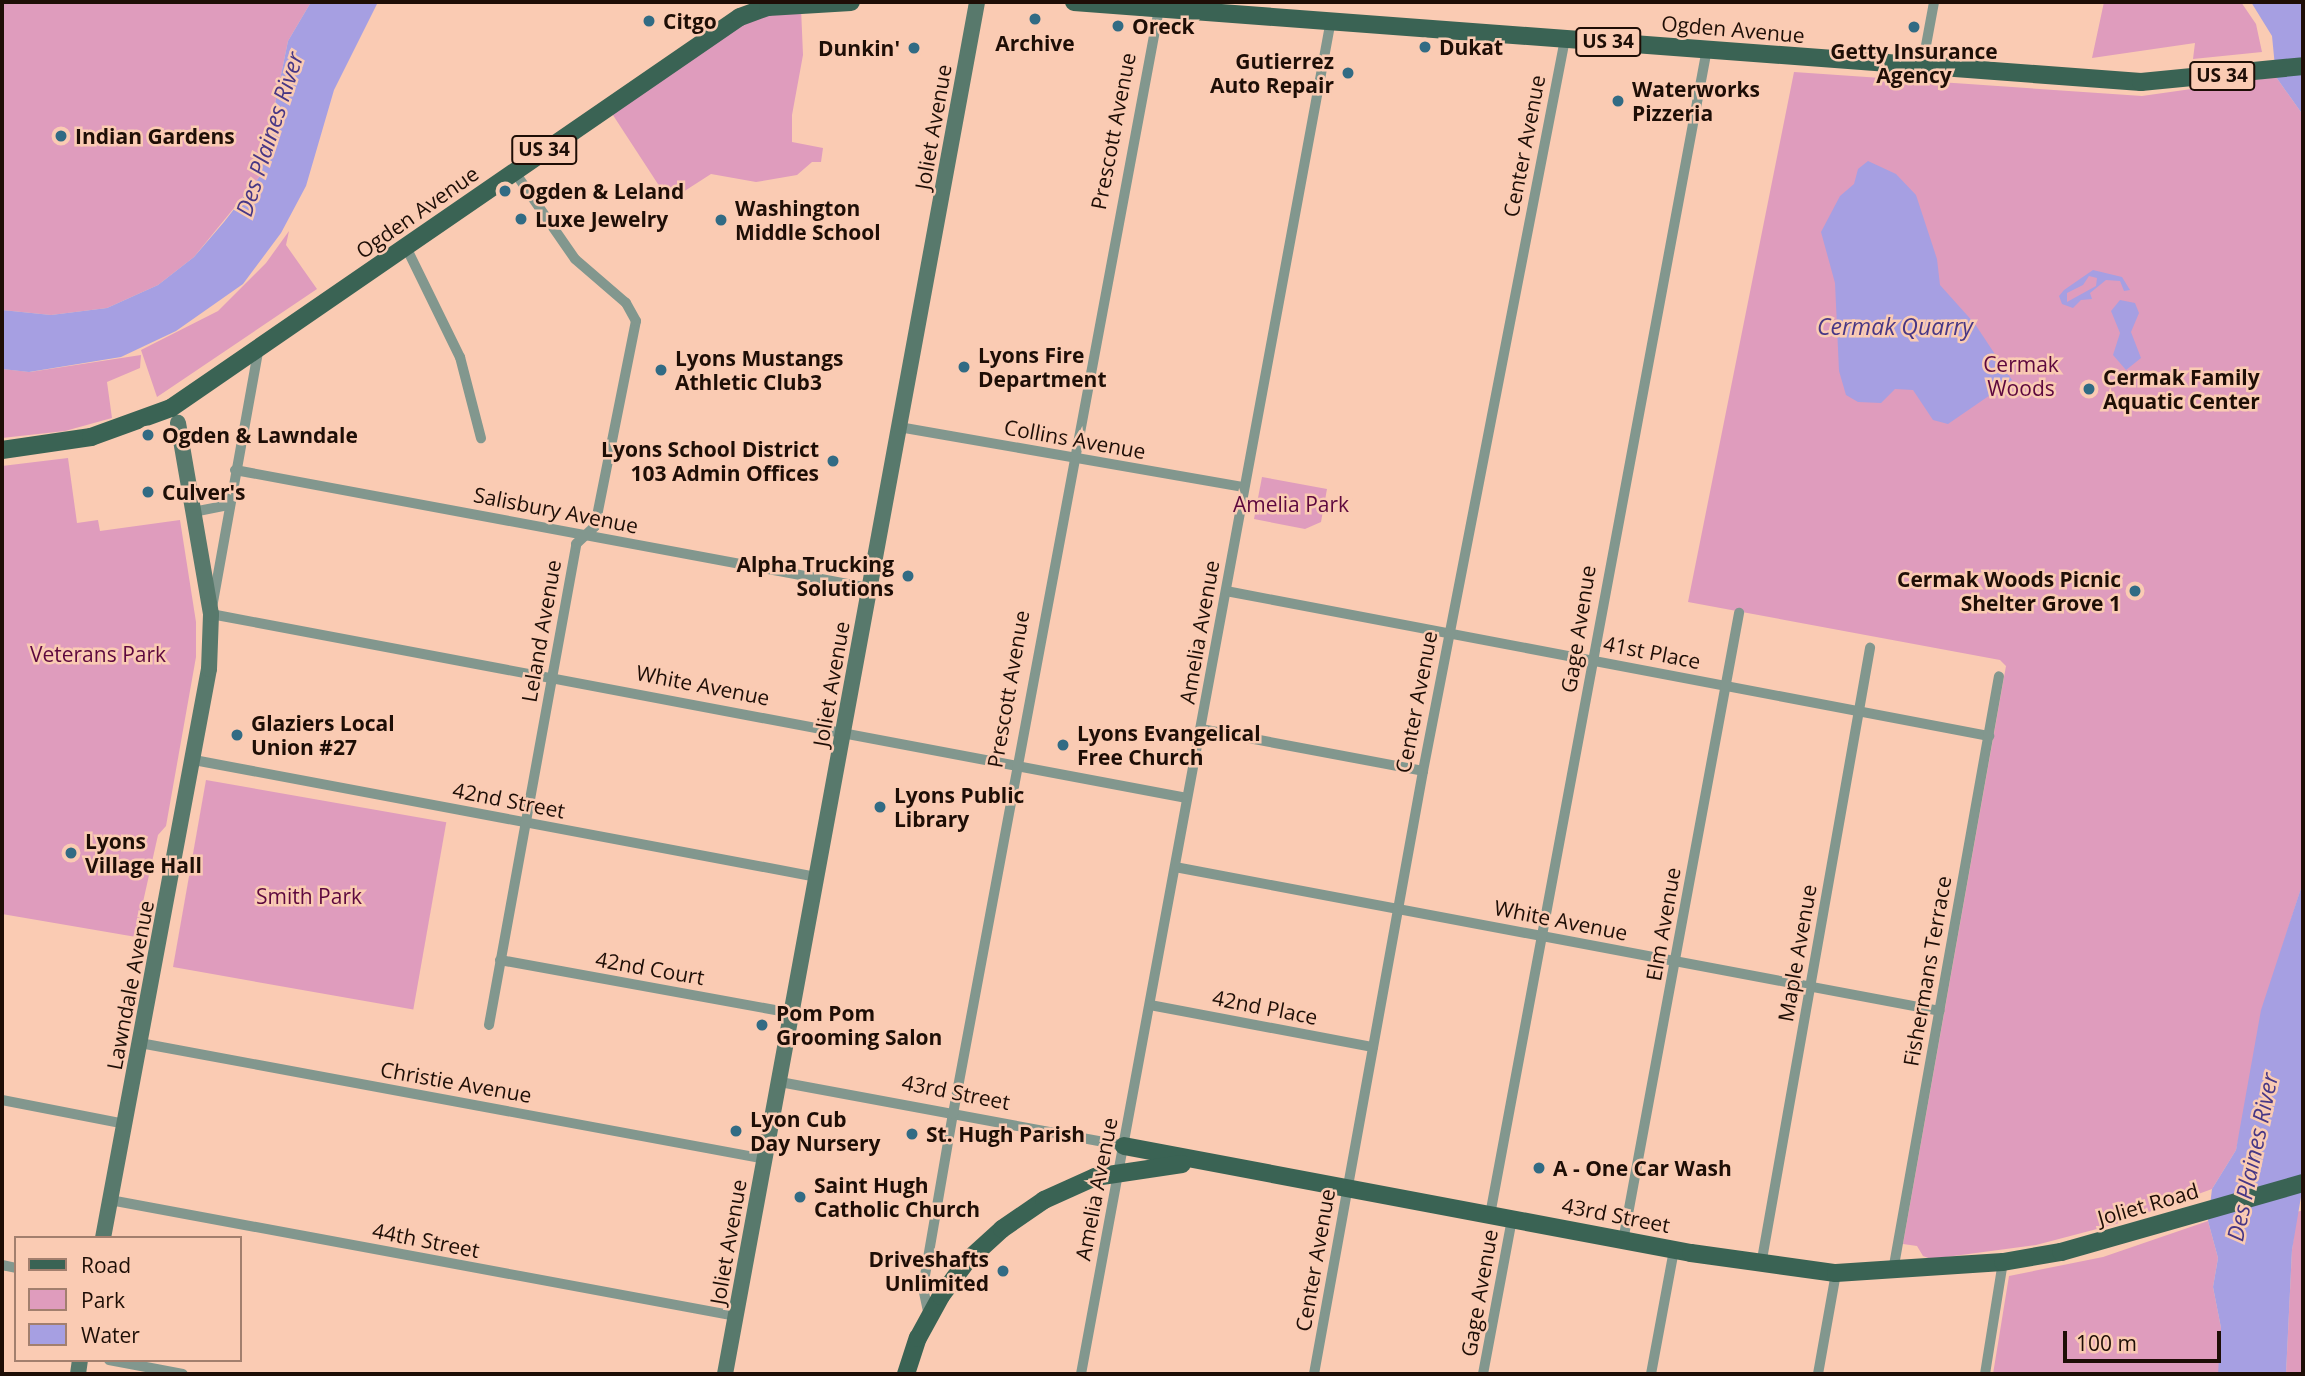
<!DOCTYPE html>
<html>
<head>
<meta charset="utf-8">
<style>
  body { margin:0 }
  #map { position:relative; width:2305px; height:1376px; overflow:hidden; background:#facbb3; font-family:"Open Sans",sans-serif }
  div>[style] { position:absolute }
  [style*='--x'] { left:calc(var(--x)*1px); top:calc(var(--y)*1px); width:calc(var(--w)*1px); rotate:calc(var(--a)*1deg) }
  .green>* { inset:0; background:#df9cbd; transform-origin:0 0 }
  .water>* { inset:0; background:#a69fe2 }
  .street>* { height:10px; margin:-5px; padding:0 5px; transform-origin:5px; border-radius:5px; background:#82978e }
  .secondary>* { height:16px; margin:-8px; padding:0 8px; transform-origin:8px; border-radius:8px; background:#58796c }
  .primary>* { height:18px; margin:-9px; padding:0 9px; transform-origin:9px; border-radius:9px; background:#3a6354 }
  .dots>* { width:19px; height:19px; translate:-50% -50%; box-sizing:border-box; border:4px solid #facbb3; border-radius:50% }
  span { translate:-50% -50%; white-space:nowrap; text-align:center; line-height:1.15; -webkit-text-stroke:5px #facbb3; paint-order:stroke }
  .shield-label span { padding:2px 5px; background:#facbb3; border:2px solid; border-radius:5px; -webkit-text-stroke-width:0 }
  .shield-label { font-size:19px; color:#1e0e06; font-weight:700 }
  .poi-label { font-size:21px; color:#1e0e06; font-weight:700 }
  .left { translate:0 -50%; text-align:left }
  .right { translate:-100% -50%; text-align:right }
  .street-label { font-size:21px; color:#1e0e06 }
  .park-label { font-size:21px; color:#5d083e }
  .water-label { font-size:23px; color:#473785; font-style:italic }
  .frame { position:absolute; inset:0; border:4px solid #1e0e06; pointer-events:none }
  .legend { position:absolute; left:14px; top:1236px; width:228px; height:126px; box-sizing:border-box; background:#facbb3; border:2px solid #a27f6e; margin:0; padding:9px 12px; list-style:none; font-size:21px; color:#1e0e06 }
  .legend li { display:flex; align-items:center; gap:14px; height:35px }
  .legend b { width:35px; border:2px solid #a27f6e }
  .scale { position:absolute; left:2063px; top:1331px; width:158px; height:32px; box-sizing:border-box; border:4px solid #1e0e06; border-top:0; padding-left:9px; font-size:21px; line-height:24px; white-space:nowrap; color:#1e0e06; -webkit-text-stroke:5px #facbb3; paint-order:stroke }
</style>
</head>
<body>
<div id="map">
  <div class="green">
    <i style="clip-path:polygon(2px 2px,311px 2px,288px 41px,260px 176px,194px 257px,158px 285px,107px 308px,51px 315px,2px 310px)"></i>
    <i style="clip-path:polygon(2104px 2px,2241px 2px,2256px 24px,2262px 52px,2193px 59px,2195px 43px,2092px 58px)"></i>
    <i style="clip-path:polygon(801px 8px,803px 55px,792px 115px,792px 142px,823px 148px,821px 162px,812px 162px,797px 175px,756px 182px,711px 174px,669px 201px,609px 109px,742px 18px)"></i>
    <i style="clip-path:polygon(1794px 72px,2142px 96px,2276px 77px,2303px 115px,2303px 882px,2283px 945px,2236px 1150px,2212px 1189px,2116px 1224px,2036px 1245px,1931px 1259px,1923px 1256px,1917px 1246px,1903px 1244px,2006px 666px,2000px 660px,1688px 602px)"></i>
    <i style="clip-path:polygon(289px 231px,286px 245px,317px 289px,157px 397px,141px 350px,218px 311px,266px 263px)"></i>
    <i style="clip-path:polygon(141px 355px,140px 368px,107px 382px,112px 418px,65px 431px,2px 438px,2px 369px,30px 372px)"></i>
    <i style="clip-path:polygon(68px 458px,77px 523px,98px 520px,100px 531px,180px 520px,196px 622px,196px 657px,166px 826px,158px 835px,139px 920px,142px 938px,2px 914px,2px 466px)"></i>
    <i style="clip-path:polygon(1262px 477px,1327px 489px,1321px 522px,1305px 529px,1254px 519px)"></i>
    <i style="left:206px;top:780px;width:244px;height:190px;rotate:10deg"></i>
    <i style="clip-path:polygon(2303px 1210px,2303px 1374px,2286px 1374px,2292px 1250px,2297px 1212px)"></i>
    <i style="clip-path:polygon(2208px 1221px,2218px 1258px,2213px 1287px,2221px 1328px,2221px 1363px,2283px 1374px,1993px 1374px,2009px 1276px,2103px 1257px)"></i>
  </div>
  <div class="water">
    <i style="clip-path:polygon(311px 2px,378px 2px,334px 90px,306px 186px,281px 233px,243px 284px,176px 331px,121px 357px,29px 372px,2px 369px,2px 310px,51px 315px,107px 308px,158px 285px,194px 257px,224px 222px,260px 176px,288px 41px)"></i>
    <i style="clip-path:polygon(2251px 2px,2303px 2px,2303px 115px,2276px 77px,2272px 36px)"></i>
    <i style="clip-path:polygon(1868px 161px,1896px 174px,1916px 195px,1937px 259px,1940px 285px,1975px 324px,2012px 380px,1948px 424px,1933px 420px,1913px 390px,1895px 389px,1881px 403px,1858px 402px,1846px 395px,1839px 371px,1835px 283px,1821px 232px,1840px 196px,1854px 184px,1858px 169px)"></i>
    <i style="clip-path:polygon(evenodd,2093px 270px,2122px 277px,2130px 290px,2124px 291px,2120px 281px,2106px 280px,2090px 293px,2092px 299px,2081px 300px,2073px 308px,2062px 304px,2059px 296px,2064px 290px,2093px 270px,2089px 276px,2097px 278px,2096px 286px,2067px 302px,2067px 293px,2083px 285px,2089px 276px)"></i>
    <i style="clip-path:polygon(2120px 300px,2135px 303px,2139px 313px,2131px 332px,2141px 358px,2126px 370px,2113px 355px,2120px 333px,2111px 311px)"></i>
    <i style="clip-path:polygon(2303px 882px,2303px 1185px,2292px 1250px,2286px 1374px,2218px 1374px,2221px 1328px,2213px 1287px,2218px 1258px,2208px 1221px,2212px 1189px,2236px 1150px,2261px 1010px)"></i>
  </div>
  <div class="street">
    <i style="--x:1922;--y:67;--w:66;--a:-79.5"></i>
    <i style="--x:406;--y:247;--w:123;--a:63.9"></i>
    <i style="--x:460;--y:357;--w:84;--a:75.5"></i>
    <i style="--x:258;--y:352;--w:266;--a:100.2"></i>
    <i style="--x:211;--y:614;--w:993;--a:10.68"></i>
    <i style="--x:899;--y:427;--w:350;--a:9.9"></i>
    <i style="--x:235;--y:470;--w:646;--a:10.53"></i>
    <i style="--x:193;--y:512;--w:37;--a:-11"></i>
    <i style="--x:1226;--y:591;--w:777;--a:10.76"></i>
    <i style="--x:1201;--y:729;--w:226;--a:10.7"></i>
    <i style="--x:194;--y:760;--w:634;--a:10.64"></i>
    <i style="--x:1175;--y:867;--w:778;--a:10.66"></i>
    <i style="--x:500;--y:960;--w:297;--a:10.3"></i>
    <i style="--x:1150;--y:1005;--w:227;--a:10.7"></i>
    <i style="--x:489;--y:1025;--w:489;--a:-79.7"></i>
    <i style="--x:576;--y:544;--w:26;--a:-43"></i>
    <i style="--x:595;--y:526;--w:209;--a:-78.7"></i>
    <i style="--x:636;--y:321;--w:21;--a:-119"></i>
    <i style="--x:626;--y:303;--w:67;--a:-139.2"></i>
    <i style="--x:575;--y:259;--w:107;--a:-124.7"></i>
    <i style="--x:140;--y:1043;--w:636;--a:10.51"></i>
    <i style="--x:780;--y:1082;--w:350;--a:10.5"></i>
    <i style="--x:2;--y:1100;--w:125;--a:11"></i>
    <i style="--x:110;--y:1200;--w:637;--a:10.5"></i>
    <i style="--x:1490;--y:1215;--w:1186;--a:-79.46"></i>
    <i style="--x:1623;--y:1241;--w:639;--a:-79.53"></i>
    <i style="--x:2;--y:1265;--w:14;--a:12"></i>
    <i style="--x:1761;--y:1265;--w:627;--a:-79.98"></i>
    <i style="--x:1893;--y:1271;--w:604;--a:-79.9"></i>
    <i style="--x:929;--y:1316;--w:30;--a:-102"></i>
    <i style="--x:923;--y:1287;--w:176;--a:-80.2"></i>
    <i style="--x:953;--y:1114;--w:1124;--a:-79.44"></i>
    <i style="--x:109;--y:1360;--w:75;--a:10.7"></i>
    <i style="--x:1081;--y:1374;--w:1377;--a:-79.54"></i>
    <i style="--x:1314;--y:1374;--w:613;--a:-79.75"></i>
    <i style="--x:1423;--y:771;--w:746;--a:-79.02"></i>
    <i style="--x:1483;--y:1374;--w:158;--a:-79.4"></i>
    <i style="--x:1651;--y:1374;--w:126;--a:-79.5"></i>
    <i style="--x:1818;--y:1374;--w:103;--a:-79.9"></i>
    <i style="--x:1985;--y:1374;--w:113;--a:-80.9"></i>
  </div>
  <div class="secondary">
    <i style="--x:103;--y:1238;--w:579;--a:-79.45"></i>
    <i style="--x:209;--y:669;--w:55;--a:-87.9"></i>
    <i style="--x:211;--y:614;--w:194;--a:-99.8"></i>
    <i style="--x:78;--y:1374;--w:14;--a:-82"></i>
    <i style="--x:725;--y:1374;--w:1395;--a:-79.59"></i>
  </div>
  <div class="primary">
    <i style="--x:1074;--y:2;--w:1070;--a:4.29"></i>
    <i style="--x:2141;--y:82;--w:163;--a:-5.6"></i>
    <i style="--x:2;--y:450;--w:90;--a:-8.3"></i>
    <i style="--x:91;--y:437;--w:85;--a:-19.9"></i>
    <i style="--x:171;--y:408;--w:690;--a:-34.5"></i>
    <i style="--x:740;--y:17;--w:30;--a:-20"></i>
    <i style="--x:768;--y:7;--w:83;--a:-3.4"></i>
    <i style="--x:1124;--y:1146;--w:577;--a:10.69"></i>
    <i style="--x:1691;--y:1253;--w:146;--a:7.9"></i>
    <i style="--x:1836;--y:1273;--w:167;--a:-3.8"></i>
    <i style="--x:2003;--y:1262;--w:59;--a:-9.8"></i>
    <i style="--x:2061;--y:1252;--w:252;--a:-15.9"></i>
    <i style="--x:906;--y:1374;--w:38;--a:-72"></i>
    <i style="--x:918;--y:1338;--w:48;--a:-61.3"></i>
    <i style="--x:941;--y:1296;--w:44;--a:-53.4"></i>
    <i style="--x:967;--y:1261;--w:47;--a:-42.4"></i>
    <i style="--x:1002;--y:1229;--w:51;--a:-34.6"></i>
    <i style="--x:1044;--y:1200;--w:56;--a:-24.3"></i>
    <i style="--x:1095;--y:1177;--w:88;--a:-8.5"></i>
  </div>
  <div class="dots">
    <i style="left:1035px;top:19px;background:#316b84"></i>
    <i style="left:649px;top:21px;background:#316b84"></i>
    <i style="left:1118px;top:26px;background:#316b84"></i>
    <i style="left:1914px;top:27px;background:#316b84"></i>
    <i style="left:1425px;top:47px;background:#316b84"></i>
    <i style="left:914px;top:48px;background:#316b84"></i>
    <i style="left:1348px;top:73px;background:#316b84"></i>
    <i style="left:1618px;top:101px;background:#316b84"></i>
    <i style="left:61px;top:136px;background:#316b84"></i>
    <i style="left:505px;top:191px;background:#316b84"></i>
    <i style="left:521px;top:219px;background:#316b84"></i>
    <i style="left:721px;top:220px;background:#316b84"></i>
    <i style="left:964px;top:367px;background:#316b84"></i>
    <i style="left:661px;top:370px;background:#316b84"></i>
    <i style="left:2089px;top:389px;background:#316b84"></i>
    <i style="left:148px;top:435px;background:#316b84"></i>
    <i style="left:833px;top:461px;background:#316b84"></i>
    <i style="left:148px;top:492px;background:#316b84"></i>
    <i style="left:908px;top:576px;background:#316b84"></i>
    <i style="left:2135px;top:591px;background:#316b84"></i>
    <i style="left:237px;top:735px;background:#316b84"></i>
    <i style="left:1063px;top:745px;background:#316b84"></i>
    <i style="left:880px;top:807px;background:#316b84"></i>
    <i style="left:71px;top:853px;background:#316b84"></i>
    <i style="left:762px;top:1025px;background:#316b84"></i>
    <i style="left:736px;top:1131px;background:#316b84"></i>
    <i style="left:912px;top:1134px;background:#316b84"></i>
    <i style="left:1539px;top:1168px;background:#316b84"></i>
    <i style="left:800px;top:1197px;background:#316b84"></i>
    <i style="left:1003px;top:1271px;background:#316b84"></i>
  </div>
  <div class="shield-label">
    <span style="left:1608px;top:42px">US 34</span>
    <span style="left:2222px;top:76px">US 34</span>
    <span style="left:544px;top:150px">US 34</span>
  </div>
  <div class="poi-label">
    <span class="left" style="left:663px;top:21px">Citgo</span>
    <span class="left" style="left:1132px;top:26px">Oreck</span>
    <span style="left:1035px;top:43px">Archive</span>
    <span class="left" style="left:1439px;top:47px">Dukat</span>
    <span class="right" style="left:900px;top:48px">Dunkin'</span>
    <span style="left:1914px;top:63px">Getty Insurance<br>Agency</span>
    <span class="right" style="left:1334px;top:73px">Gutierrez<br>Auto Repair</span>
    <span class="left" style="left:1632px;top:101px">Waterworks<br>Pizzeria</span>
    <span class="left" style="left:75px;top:136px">Indian Gardens</span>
    <span class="left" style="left:519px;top:191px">Ogden &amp; Leland</span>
    <span class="left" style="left:735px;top:220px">Washington<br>Middle School</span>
    <span class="left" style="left:535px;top:219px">Luxe Jewelry</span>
    <span class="left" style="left:978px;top:367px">Lyons Fire<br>Department</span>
    <span class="left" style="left:675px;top:370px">Lyons Mustangs<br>Athletic Club3</span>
    <span class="left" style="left:2103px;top:389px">Cermak Family<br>Aquatic Center</span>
    <span class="left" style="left:162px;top:435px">Ogden &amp; Lawndale</span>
    <span class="right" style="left:819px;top:461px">Lyons School District<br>103 Admin Offices</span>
    <span class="left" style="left:162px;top:492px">Culver's</span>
    <span class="right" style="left:894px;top:576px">Alpha Trucking<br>Solutions</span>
    <span class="right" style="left:2121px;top:591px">Cermak Woods Picnic<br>Shelter Grove 1</span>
    <span class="left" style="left:251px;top:735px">Glaziers Local<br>Union #27</span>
    <span class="left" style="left:1077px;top:745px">Lyons Evangelical<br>Free Church</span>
    <span class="left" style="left:894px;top:807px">Lyons Public<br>Library</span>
    <span class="left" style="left:85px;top:853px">Lyons<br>Village Hall</span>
    <span class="left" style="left:776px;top:1025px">Pom Pom<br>Grooming Salon</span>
    <span class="left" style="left:750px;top:1131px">Lyon Cub<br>Day Nursery</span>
    <span class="left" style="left:926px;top:1134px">St. Hugh Parish</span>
    <span class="left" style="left:1553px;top:1168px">A - One Car Wash</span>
    <span class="left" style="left:814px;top:1197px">Saint Hugh<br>Catholic Church</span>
    <span class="right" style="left:989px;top:1271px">Driveshafts<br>Unlimited</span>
  </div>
  <div class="street-label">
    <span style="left:1733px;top:29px;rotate:5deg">Ogden Avenue</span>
    <span style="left:933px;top:127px;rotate:-80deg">Joliet Avenue</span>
    <span style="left:1113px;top:131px;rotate:-79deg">Prescott Avenue</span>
    <span style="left:1524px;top:146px;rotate:-79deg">Center Avenue</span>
    <span style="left:417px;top:212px;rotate:-35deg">Ogden Avenue</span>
    <span style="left:1075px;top:439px;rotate:10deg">Collins Avenue</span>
    <span style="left:556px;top:510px;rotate:11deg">Salisbury Avenue</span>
    <span style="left:1578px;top:629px;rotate:-81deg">Gage Avenue</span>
    <span style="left:541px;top:631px;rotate:-80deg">Leland Avenue</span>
    <span style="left:1199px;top:632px;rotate:-80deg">Amelia Avenue</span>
    <span style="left:1652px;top:652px;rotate:11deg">41st Place</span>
    <span style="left:831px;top:684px;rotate:-80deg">Joliet Avenue</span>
    <span style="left:703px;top:685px;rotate:11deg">White Avenue</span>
    <span style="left:1008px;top:689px;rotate:-80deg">Prescott Avenue</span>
    <span style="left:1416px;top:702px;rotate:-79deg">Center Avenue</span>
    <span style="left:509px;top:800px;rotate:11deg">42nd Street</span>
    <span style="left:1561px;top:920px;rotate:11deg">White Avenue</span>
    <span style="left:1663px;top:924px;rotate:-80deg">Elm Avenue</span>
    <span style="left:1797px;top:953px;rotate:-80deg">Maple Avenue</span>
    <span style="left:650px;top:968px;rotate:10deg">42nd Court</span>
    <span style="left:1927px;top:971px;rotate:-80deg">Fishermans Terrace</span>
    <span style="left:130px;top:985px;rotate:-79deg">Lawndale Avenue</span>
    <span style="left:1265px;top:1007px;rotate:11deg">42nd Place</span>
    <span style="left:456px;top:1082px;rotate:10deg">Christie Avenue</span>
    <span style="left:956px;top:1092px;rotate:11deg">43rd Street</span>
    <span style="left:1096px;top:1189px;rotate:-79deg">Amelia Avenue</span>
    <span style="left:2148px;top:1204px;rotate:-16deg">Joliet Road</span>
    <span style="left:1616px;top:1215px;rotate:11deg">43rd Street</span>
    <span style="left:426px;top:1240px;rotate:11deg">44th Street</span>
    <span style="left:728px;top:1242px;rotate:-80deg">Joliet Avenue</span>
    <span style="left:1315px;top:1260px;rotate:-80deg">Center Avenue</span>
    <span style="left:1479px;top:1293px;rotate:-80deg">Gage Avenue</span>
  </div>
  <div class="park-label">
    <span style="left:2021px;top:376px">Cermak<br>Woods</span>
    <span style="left:1291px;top:504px">Amelia Park</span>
    <span style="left:98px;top:654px">Veterans Park</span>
    <span style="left:309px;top:896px">Smith Park</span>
  </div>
  <div class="water-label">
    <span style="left:269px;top:134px;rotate:-72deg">Des Plaines River</span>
    <span style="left:1895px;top:326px">Cermak Quarry</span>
    <span style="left:2252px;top:1157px;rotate:-78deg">Des Plaines River</span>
  </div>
  <div class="frame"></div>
  <ul class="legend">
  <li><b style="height:9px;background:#3a6354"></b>Road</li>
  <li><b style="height:19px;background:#df9cbd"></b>Park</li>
  <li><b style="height:19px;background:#a69fe2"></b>Water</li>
  </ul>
  <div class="scale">100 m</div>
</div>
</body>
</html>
